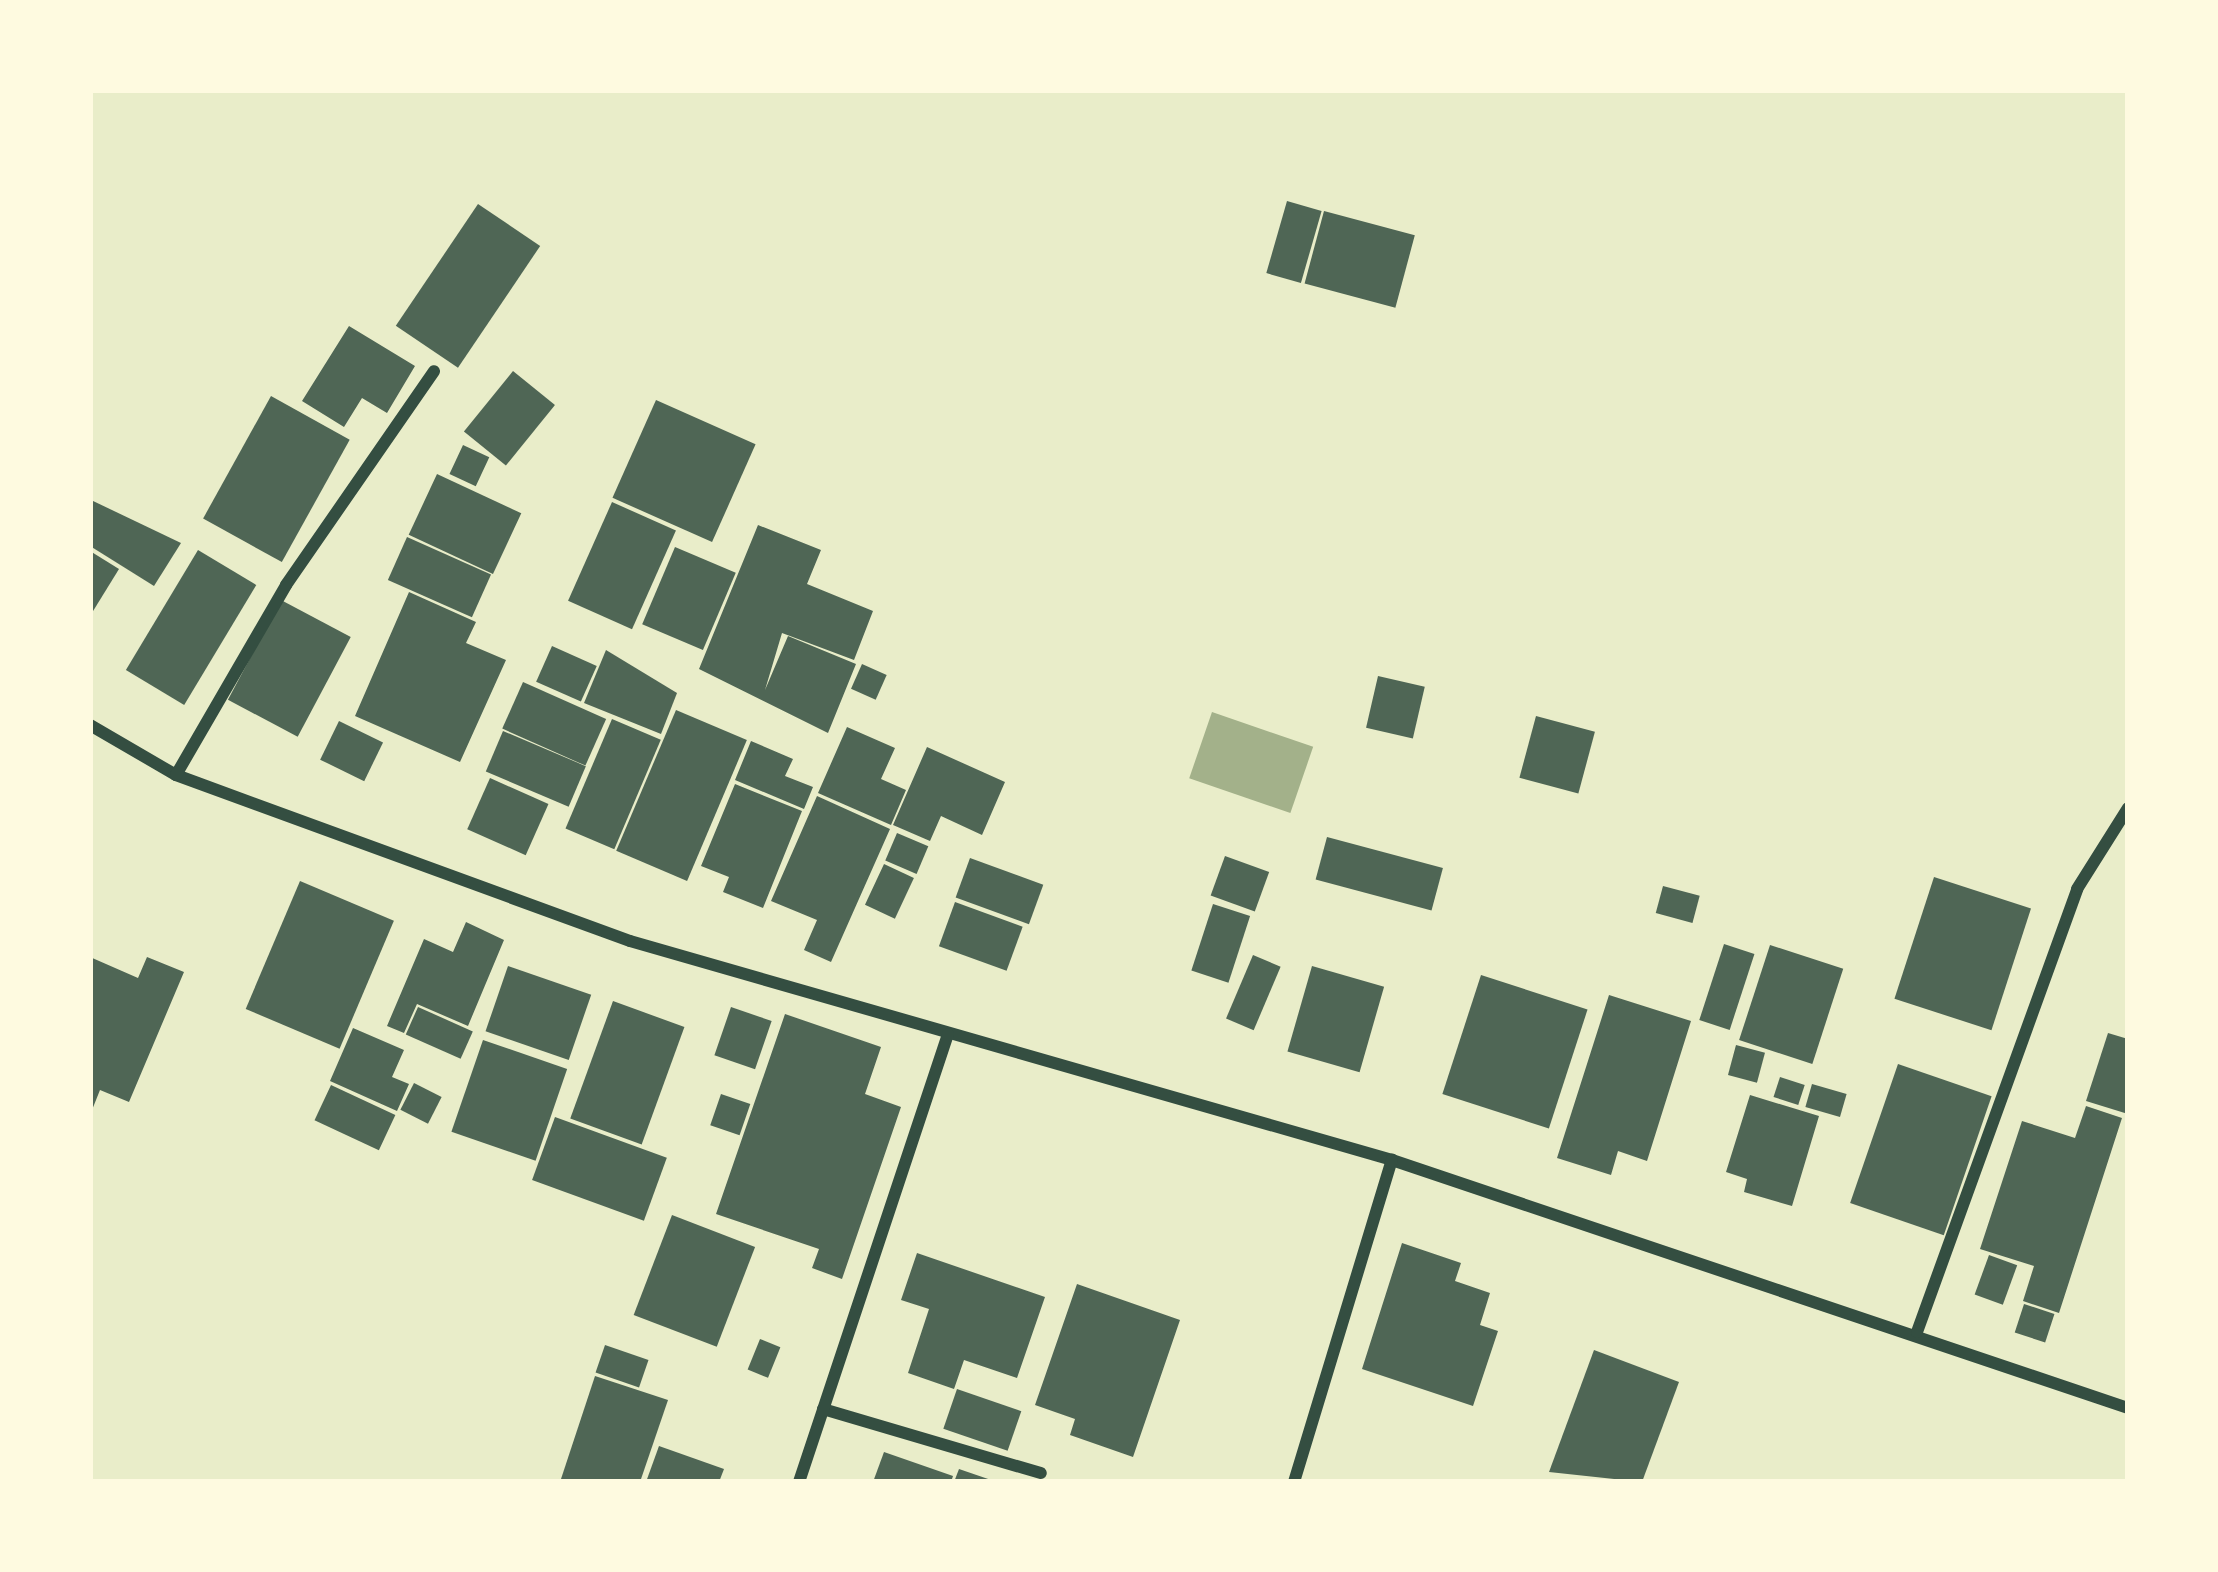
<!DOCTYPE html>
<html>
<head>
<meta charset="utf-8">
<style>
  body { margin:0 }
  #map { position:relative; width:2218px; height:1572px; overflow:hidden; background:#e9edc9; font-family:"IBM Plex Sans",sans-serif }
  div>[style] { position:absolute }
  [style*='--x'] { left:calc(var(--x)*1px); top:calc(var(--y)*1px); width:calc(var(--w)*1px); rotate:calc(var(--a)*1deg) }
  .water>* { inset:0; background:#a3b18a; transform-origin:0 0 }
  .building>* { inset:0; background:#4f6655; transform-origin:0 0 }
  .minor>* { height:12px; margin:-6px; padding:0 6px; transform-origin:6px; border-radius:6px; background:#344e41 }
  span { translate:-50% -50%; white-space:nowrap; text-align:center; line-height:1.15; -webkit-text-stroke:9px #fefae0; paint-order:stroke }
  .frame { position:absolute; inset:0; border:93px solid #fefae0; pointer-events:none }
</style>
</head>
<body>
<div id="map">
  <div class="water">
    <i style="left:1212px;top:712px;width:107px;height:70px;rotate:19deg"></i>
  </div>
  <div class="building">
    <i style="left:1287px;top:201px;width:36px;height:75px;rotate:16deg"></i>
    <i style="left:478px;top:204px;width:75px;height:147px;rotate:34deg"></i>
    <i style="left:1324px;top:211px;width:94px;height:75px;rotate:15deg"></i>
    <i style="clip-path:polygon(349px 326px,415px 366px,387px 413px,362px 398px,344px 427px,302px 401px)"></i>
    <i style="left:513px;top:371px;width:54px;height:78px;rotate:39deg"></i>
    <i style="left:271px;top:396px;width:90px;height:140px;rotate:29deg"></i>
    <i style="left:656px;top:400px;width:109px;height:107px;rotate:24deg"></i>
    <i style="left:463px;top:445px;width:29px;height:32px;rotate:25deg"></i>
    <i style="left:437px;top:474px;width:93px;height:67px;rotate:25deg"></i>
    <i style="clip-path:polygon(91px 500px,181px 543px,154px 586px,90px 546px)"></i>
    <i style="left:612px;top:502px;width:70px;height:108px;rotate:24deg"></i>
    <i style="clip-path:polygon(758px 525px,821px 550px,807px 584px,873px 611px,854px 660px,782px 633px,765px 690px,788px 636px,856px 664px,828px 733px,699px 669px)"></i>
    <i style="left:407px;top:537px;width:92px;height:47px;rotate:24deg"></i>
    <i style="left:675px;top:547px;width:66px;height:84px;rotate:23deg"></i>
    <i style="left:198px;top:550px;width:68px;height:140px;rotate:31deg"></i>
    <i style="clip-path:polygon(90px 551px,119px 569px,90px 616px)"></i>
    <i style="clip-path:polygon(409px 592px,476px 622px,466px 643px,506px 660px,460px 762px,355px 716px)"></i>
    <i style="left:281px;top:600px;width:79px;height:113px;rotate:28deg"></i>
    <i style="left:552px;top:646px;width:49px;height:39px;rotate:24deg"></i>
    <i style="clip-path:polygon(606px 650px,677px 693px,661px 734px,584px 703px)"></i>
    <i style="left:862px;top:664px;width:27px;height:27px;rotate:24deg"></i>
    <i style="left:1378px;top:676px;width:48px;height:53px;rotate:13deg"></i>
    <i style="left:523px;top:682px;width:91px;height:51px;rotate:24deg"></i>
    <i style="left:676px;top:710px;width:77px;height:153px;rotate:23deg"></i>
    <i style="left:1536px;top:716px;width:61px;height:64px;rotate:15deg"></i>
    <i style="left:612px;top:719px;width:53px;height:119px;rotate:23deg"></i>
    <i style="left:339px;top:721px;width:49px;height:43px;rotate:26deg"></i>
    <i style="clip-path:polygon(847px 727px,895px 748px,881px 779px,906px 790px,891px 825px,818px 793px)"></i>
    <i style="left:503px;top:731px;width:90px;height:44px;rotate:23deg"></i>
    <i style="clip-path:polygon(751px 741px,793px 759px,785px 776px,813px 787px,804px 809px,735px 780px)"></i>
    <i style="clip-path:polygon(927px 747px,1005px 782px,982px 835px,941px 816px,930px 841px,893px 825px)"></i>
    <i style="left:490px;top:778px;width:64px;height:56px;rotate:24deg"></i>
    <i style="clip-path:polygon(735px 784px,802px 811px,763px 908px,723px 892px,729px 877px,701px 866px)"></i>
    <i style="clip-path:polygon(817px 796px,890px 829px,831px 962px,804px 950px,817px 920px,771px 901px)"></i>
    <i style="left:897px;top:833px;width:34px;height:30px;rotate:23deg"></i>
    <i style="left:1327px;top:837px;width:120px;height:44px;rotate:15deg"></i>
    <i style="left:1225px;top:856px;width:47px;height:42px;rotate:20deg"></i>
    <i style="left:970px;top:858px;width:78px;height:42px;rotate:20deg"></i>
    <i style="left:884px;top:864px;width:33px;height:45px;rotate:25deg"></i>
    <i style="left:1934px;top:877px;width:102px;height:128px;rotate:18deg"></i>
    <i style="left:300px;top:881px;width:102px;height:139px;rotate:23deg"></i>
    <i style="left:1663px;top:886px;width:38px;height:28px;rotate:15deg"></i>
    <i style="left:955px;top:902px;width:72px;height:47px;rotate:20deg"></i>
    <i style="left:1213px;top:904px;width:39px;height:70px;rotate:18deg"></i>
    <i style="clip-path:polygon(466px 922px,504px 940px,468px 1026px,417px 1004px,404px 1033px,387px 1026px,424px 939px,453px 952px)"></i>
    <i style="left:1724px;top:944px;width:32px;height:80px;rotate:18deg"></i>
    <i style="left:1770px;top:945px;width:77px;height:100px;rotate:18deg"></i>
    <i style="left:1253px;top:955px;width:30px;height:69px;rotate:23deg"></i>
    <i style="clip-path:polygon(90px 957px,138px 978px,147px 957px,184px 972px,129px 1102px,100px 1090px,90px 1115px)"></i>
    <i style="left:508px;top:966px;width:88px;height:69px;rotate:19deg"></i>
    <i style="left:1312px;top:966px;width:75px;height:89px;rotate:16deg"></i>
    <i style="left:1481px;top:975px;width:112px;height:125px;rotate:18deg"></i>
    <i style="clip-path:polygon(1609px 995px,1691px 1021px,1647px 1161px,1618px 1151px,1611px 1175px,1557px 1158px)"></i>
    <i style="left:613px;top:1001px;width:76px;height:125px;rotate:20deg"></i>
    <i style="left:418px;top:1007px;width:60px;height:30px;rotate:24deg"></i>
    <i style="left:731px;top:1007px;width:43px;height:51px;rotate:19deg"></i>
    <i style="clip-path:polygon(785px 1014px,881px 1047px,865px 1094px,901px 1107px,842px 1279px,812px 1268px,819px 1249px,716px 1214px)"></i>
    <i style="clip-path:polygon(353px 1028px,404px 1050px,392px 1077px,409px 1084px,397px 1111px,330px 1081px)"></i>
    <i style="clip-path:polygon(2108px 1033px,2128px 1039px,2128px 1114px,2086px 1101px)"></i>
    <i style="left:483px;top:1040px;width:89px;height:97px;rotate:19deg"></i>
    <i style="left:1736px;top:1045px;width:30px;height:31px;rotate:15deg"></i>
    <i style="left:1898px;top:1064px;width:99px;height:147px;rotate:19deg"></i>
    <i style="left:1780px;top:1077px;width:26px;height:21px;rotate:18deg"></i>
    <i style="left:414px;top:1083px;width:31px;height:30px;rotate:27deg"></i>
    <i style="left:1812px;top:1084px;width:36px;height:24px;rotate:16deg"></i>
    <i style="left:331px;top:1085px;width:71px;height:39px;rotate:25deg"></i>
    <i style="left:721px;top:1094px;width:31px;height:33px;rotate:19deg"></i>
    <i style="clip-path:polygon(1750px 1095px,1819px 1116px,1792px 1206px,1744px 1192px,1747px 1179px,1726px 1172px)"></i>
    <i style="clip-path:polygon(2086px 1106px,2122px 1118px,2059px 1313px,2023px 1301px,2034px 1266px,1980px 1249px,2022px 1121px,2075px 1138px)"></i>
    <i style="left:555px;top:1117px;width:119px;height:67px;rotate:20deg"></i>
    <i style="left:672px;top:1215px;width:89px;height:107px;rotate:21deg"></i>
    <i style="clip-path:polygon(1402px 1243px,1461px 1263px,1455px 1281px,1490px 1293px,1480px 1325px,1498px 1331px,1473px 1406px,1362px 1369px)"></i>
    <i style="clip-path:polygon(917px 1253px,1045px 1297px,1017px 1378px,964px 1360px,954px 1389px,908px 1373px,929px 1309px,901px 1300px)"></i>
    <i style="left:1989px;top:1255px;width:30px;height:42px;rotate:20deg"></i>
    <i style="clip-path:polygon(1077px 1284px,1180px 1320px,1133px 1457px,1070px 1435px,1075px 1419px,1035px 1405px)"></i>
    <i style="left:2024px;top:1304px;width:32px;height:30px;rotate:18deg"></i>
    <i style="left:760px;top:1339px;width:22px;height:33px;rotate:22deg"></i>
    <i style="left:605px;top:1345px;width:46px;height:29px;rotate:19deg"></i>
    <i style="clip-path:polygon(1594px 1350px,1679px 1382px,1642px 1482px,1549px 1472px)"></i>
    <i style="clip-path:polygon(595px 1376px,668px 1400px,640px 1482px,560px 1482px)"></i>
    <i style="left:957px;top:1389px;width:68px;height:42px;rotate:19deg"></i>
    <i style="clip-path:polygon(659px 1446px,724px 1469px,719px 1482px,646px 1482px)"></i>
    <i style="clip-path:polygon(884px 1452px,953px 1476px,951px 1482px,873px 1482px)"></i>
    <i style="clip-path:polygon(959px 1469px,994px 1481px,994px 1482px,954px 1482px)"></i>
  </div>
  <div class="minor">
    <i style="--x:90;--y:725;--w:99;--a:30.2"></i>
    <i style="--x:176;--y:775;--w:483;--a:20.1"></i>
    <i style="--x:630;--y:941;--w:793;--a:16.03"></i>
    <i style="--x:1392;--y:1160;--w:777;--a:18.62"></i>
    <i style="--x:176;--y:775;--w:220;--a:-59.9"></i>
    <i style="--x:286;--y:585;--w:260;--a:-55.3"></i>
    <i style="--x:1917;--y:1332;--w:471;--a:-70.1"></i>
    <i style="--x:2077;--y:889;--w:96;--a:-57.8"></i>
    <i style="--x:823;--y:1409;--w:227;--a:16.4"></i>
    <i style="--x:799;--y:1482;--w:472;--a:-71.6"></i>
    <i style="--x:1294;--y:1482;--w:337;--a:-73.1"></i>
  </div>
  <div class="frame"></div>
</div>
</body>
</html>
